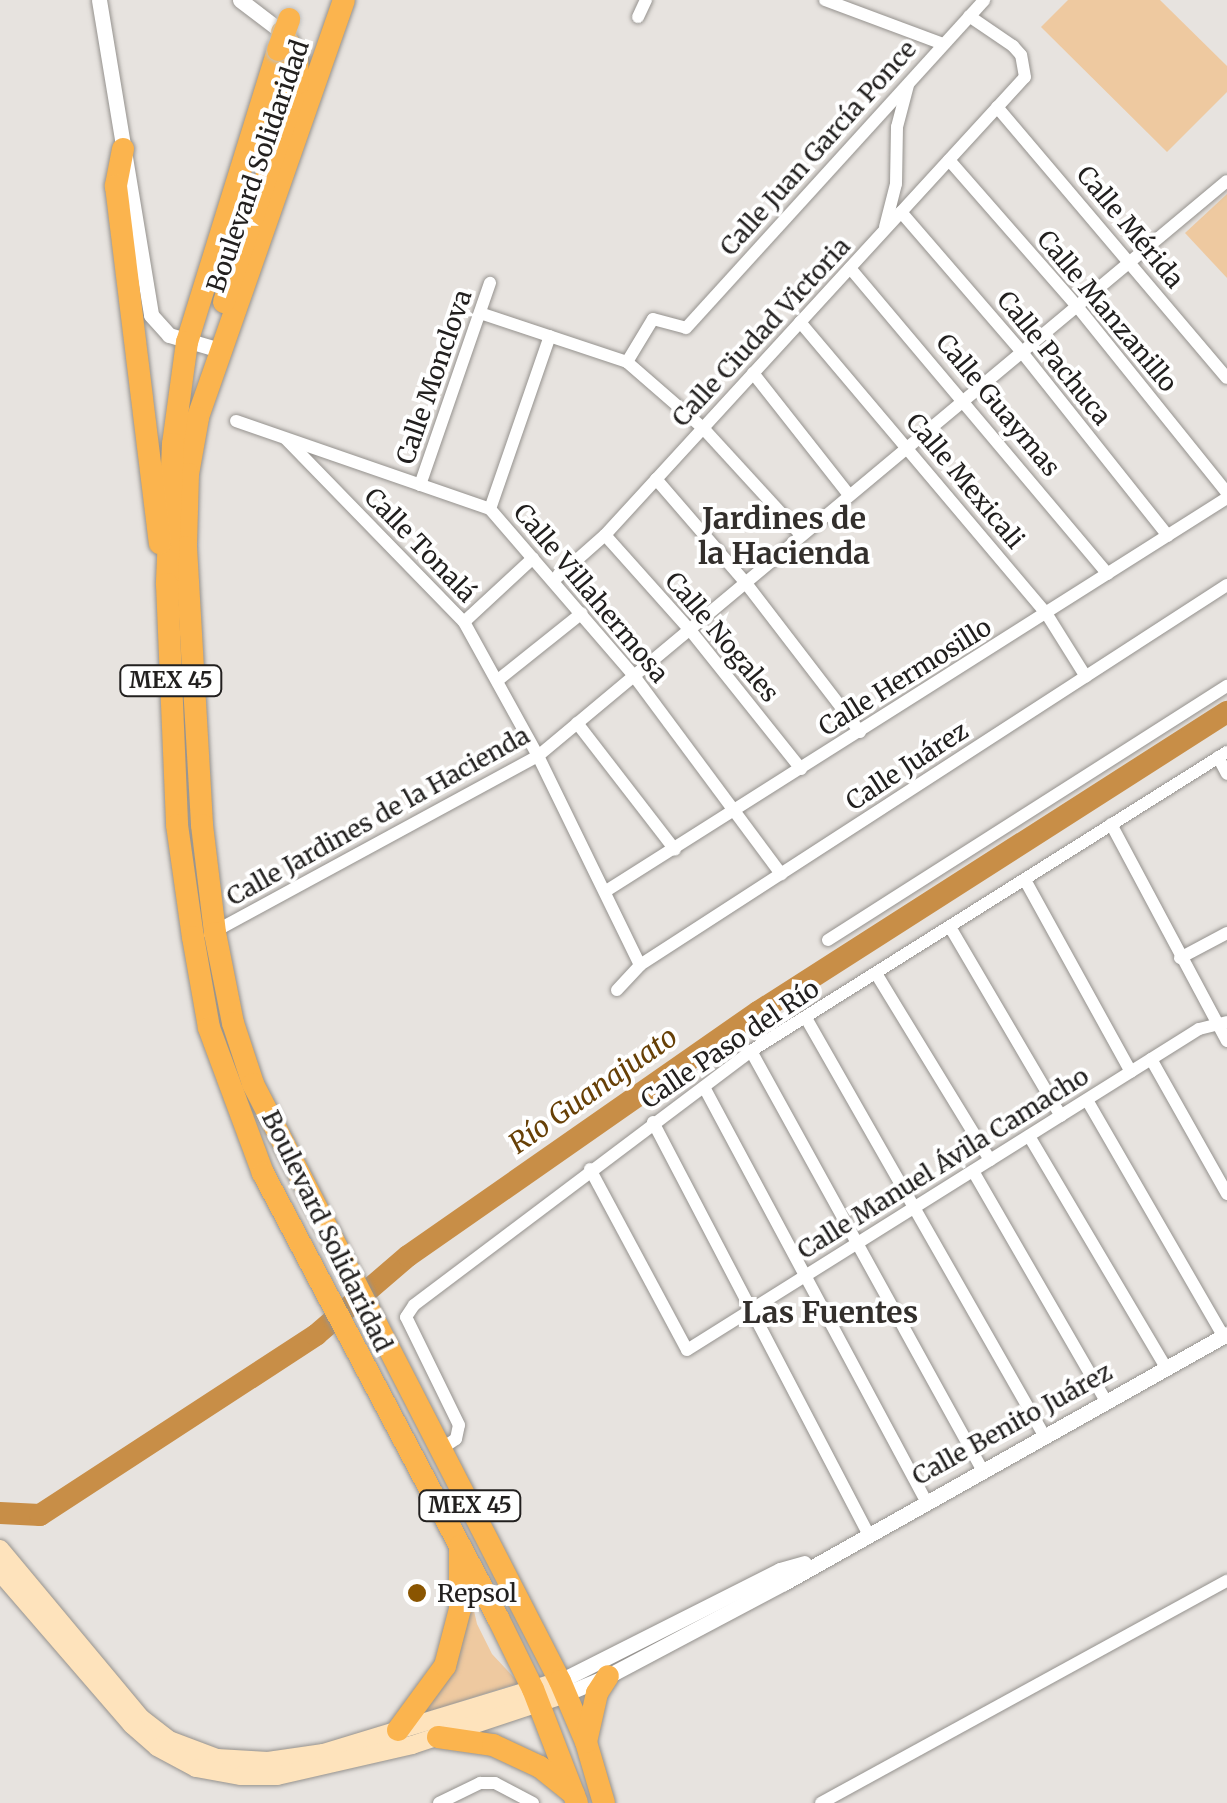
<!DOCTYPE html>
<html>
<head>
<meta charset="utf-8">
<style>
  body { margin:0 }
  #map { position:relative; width:1227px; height:1803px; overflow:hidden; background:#e7e3df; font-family:Merriweather,serif }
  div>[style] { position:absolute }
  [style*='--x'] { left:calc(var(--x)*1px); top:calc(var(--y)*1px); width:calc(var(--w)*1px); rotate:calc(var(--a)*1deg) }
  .green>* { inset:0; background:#eec9a0 }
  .river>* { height:22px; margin:-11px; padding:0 11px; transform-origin:11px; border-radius:11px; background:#c88e47 }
  .roads { filter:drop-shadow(0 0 2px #95928e) drop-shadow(0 0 2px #95928e) }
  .minor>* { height:12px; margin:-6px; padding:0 6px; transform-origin:6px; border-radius:6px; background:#fff }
  .tertiary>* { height:15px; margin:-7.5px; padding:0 7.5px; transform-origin:7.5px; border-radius:7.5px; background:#fff }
  .secondary>* { height:18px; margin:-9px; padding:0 9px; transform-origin:9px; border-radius:9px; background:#fee3bc }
  .trunk>* { height:22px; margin:-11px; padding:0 11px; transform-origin:11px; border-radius:11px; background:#fbb44e }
  .bridges { filter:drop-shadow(0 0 2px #c1c1c0) drop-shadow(0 0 2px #c1c1c0) }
  .trunk-bridge>* { height:22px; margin:-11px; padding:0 11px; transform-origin:11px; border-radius:11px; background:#fbb44e }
  .dots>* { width:28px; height:28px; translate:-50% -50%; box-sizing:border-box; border:5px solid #fff; border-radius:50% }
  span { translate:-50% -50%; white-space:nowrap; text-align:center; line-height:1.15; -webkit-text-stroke:8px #fff; paint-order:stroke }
  .shield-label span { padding:2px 8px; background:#fff; border:2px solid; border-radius:8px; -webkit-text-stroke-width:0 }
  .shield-label { font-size:22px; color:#22201f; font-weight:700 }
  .street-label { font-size:25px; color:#22201f }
  .poi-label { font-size:25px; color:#22201f }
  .left { translate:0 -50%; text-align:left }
  .water-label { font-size:28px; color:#674006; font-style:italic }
  .quarter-label { font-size:30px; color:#332f2c; font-weight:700 }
</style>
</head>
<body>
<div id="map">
  <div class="green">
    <i style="clip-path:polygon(1068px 0,1160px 0,1227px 66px,1227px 92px,1167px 152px,1041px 27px)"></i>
    <i style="clip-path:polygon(1227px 194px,1227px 278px,1185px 233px)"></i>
    <i style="clip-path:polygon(471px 1598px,477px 1624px,492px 1654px,519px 1683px,420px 1714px,462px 1643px)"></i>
  </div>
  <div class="river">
    <i style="--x:0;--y:1513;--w:40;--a:2.9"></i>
    <i style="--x:40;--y:1515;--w:330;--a:-33.1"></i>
    <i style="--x:316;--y:1335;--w:121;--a:-40.7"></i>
    <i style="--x:408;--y:1256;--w:427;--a:-34.9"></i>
    <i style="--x:758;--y:1012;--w:557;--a:-32.61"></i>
  </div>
  <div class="roads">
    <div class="minor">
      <i style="--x:825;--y:0;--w:126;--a:20.4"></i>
      <i style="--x:638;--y:17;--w:19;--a:-65"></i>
      <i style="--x:997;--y:107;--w:355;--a:49.7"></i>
      <i style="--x:949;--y:160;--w:193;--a:48.8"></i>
      <i style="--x:1076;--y:305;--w:241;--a:51.2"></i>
      <i style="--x:901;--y:212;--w:184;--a:49.2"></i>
      <i style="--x:1021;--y:351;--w:236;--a:51.5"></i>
      <i style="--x:885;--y:227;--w:44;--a:-75.7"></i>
      <i style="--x:896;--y:184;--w:57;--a:-89"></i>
      <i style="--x:897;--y:127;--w:43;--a:-75.3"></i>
      <i style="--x:850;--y:268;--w:400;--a:49.9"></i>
      <i style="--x:480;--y:313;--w:155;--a:18.4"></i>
      <i style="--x:627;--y:362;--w:101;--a:41"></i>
      <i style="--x:703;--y:428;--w:144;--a:47.5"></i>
      <i style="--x:800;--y:322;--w:381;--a:49.8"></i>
      <i style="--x:1046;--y:613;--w:75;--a:58"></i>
      <i style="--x:627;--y:362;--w:50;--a:-58.8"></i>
      <i style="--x:653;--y:319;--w:34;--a:15"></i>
      <i style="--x:686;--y:328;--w:443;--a:-47.7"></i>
      <i style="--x:753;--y:373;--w:155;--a:51.8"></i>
      <i style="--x:236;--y:421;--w:269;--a:19.1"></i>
      <i style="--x:490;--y:509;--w:221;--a:49.2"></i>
      <i style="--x:634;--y:676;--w:247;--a:53.4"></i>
      <i style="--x:286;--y:439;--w:255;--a:45.8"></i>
      <i style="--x:464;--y:622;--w:153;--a:61.1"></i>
      <i style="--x:538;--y:756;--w:233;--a:64"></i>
      <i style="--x:656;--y:479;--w:136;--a:49.2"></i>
      <i style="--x:745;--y:582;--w:189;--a:52.5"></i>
      <i style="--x:420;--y:485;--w:214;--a:-70.9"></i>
      <i style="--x:490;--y:509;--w:183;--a:-70.9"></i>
      <i style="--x:605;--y:535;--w:127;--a:48.2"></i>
      <i style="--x:690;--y:630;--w:178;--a:51.4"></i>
      <i style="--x:553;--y:581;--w:69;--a:-41.5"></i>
      <i style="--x:605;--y:535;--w:621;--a:-47.48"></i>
      <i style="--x:1025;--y:77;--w:22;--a:-100"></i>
      <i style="--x:1021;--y:55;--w:12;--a:-132"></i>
      <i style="--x:1013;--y:46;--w:53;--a:-145.7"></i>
      <i style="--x:464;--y:622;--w:94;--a:-42.8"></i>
      <i style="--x:498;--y:680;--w:107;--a:-38.6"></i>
      <i style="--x:577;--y:723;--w:160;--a:52.3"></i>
      <i style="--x:1218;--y:757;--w:19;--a:62"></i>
      <i style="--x:1111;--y:824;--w:246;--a:61.9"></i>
      <i style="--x:1025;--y:880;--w:219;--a:61.1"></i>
      <i style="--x:606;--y:891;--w:735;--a:-32.33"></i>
      <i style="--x:950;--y:927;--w:219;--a:59.6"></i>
      <i style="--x:210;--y:934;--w:373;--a:-28.5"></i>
      <i style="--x:538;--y:756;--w:897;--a:-39.85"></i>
      <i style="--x:828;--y:940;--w:473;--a:-32.5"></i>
      <i style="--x:1180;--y:958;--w:53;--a:-28"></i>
      <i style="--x:877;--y:975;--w:217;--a:58.6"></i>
      <i style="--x:617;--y:990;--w:34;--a:-47"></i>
      <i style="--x:640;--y:965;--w:699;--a:-32.92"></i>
      <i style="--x:806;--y:1018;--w:480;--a:60.3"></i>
      <i style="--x:751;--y:1051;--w:478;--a:61.1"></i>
      <i style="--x:1151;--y:1059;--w:155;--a:60.6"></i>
      <i style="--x:704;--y:1087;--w:470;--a:61.8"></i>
      <i style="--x:1087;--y:1100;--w:272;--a:60"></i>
      <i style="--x:653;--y:1122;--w:464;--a:62.4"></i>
      <i style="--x:1029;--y:1136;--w:269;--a:59.4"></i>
      <i style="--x:590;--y:1169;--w:205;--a:61.8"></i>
      <i style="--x:687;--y:1350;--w:604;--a:-32.09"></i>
      <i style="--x:1199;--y:1029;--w:29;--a:-14"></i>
      <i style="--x:973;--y:1171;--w:266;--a:60"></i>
      <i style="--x:441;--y:1449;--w:18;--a:-34"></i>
      <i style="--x:456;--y:1439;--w:14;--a:-78"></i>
      <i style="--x:459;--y:1425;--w:120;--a:-116.1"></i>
      <i style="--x:406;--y:1317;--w:14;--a:-56"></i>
      <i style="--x:414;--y:1305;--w:422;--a:-37"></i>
      <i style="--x:751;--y:1051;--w:562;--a:-32.14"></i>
      <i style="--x:439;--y:1803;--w:46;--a:-26"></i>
      <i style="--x:480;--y:1783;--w:15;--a:0"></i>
      <i style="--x:495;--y:1783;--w:43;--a:27.8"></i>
      <i style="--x:821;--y:1803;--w:463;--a:-28.7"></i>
    </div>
    <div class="tertiary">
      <i style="--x:99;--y:0;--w:319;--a:80.6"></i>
      <i style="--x:151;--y:315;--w:27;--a:48"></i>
      <i style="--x:169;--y:335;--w:56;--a:16.5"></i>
      <i style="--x:240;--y:0;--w:53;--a:37.3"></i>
      <i style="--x:560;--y:1681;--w:246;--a:-26.8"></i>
      <i style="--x:780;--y:1570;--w:25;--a:-16"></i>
      <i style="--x:565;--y:1694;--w:47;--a:-22.7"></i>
      <i style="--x:608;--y:1676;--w:199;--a:-27.9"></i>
      <i style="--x:784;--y:1583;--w:508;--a:-29.34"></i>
    </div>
    <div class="secondary">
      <i style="--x:0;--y:1549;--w:220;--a:50.2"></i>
      <i style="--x:141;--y:1718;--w:36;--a:38"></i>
      <i style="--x:169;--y:1740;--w:51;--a:20.6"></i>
      <i style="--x:217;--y:1758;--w:51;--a:3.4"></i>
      <i style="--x:268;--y:1761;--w:56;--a:-8.3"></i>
      <i style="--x:323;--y:1753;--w:248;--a:-16.9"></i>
      <i style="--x:0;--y:1572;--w:202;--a:49.2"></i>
      <i style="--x:132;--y:1725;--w:33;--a:41"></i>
      <i style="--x:157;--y:1747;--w:44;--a:28.3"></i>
      <i style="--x:196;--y:1768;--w:46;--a:10.1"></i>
      <i style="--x:241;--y:1776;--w:36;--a:0"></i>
      <i style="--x:277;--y:1776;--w:139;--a:-12.9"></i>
      <i style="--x:412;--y:1745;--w:161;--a:-18.4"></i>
    </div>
    <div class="trunk">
      <i style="--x:344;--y:0;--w:443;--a:109.3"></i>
      <i style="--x:198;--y:418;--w:57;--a:100.1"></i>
      <i style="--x:188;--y:474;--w:73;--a:91.6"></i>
      <i style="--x:186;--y:547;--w:138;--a:86.7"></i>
      <i style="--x:194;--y:685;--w:140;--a:86.7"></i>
      <i style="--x:202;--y:825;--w:109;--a:83.1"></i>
      <i style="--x:215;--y:933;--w:92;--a:78.7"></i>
      <i style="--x:233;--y:1023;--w:64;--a:71.8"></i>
      <i style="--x:253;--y:1084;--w:671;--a:62.79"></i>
      <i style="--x:560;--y:1681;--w:66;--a:66.9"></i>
      <i style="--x:586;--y:1742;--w:64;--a:73.6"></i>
      <i style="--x:278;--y:50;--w:306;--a:107.3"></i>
      <i style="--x:187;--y:342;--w:103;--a:97.8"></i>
      <i style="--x:173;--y:444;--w:140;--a:92.5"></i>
      <i style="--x:167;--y:584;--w:241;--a:87.6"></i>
      <i style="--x:177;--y:825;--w:113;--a:81.9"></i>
      <i style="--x:193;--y:937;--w:92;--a:80"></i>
      <i style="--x:209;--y:1028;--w:155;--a:69.6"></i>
      <i style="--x:263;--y:1173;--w:503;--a:62.16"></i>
      <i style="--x:498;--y:1618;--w:79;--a:63.8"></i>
      <i style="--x:533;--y:1689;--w:122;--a:68.9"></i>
      <i style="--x:123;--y:149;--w:38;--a:101"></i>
      <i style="--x:116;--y:186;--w:360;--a:83"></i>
      <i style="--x:224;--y:302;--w:231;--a:-71.3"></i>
      <i style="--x:298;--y:83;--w:26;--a:-92"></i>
      <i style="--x:297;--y:57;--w:29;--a:-121"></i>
      <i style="--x:398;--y:1730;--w:79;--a:-53.7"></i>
      <i style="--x:445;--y:1666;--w:59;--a:-75.3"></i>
      <i style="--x:460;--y:1609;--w:63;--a:-90"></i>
      <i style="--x:438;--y:1737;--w:56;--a:8.3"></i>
      <i style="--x:493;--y:1745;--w:52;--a:25.1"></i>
      <i style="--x:540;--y:1767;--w:43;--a:38.5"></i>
      <i style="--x:586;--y:1742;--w:50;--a:-77.3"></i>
      <i style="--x:597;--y:1693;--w:20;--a:-57"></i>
    </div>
  </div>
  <div class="bridges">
    <div class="trunk-bridge">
      <i style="--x:278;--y:50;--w:33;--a:-70"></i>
    </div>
  </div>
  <div class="dots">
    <i style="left:417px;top:1593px;background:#8a5501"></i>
  </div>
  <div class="shield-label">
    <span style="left:171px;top:681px">MEX 45</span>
    <span style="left:470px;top:1506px">MEX 45</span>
  </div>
  <div class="street-label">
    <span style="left:818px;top:148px;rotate:-48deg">Calle Juan García Ponce</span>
    <span style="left:258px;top:166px;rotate:-71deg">Boulevard Solidaridad</span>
    <span style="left:1130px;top:227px;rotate:50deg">Calle Mérida</span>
    <span style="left:1107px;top:311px;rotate:50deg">Calle Manzanillo</span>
    <span style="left:761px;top:332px;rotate:-47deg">Calle Ciudad Victoria</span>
    <span style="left:1054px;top:358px;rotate:51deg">Calle Pachuca</span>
    <span style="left:434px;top:377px;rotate:-71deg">Calle Monclova</span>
    <span style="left:998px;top:405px;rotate:50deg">Calle Guaymas</span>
    <span style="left:965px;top:481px;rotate:50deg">Calle Mexicali</span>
    <span style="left:420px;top:545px;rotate:46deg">Calle Tonalá</span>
    <span style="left:591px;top:593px;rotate:50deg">Calle Villahermosa</span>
    <span style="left:722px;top:637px;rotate:50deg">Calle Nogales</span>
    <span style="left:905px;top:677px;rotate:-32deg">Calle Hermosillo</span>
    <span style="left:907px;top:766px;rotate:-33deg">Calle Juárez</span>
    <span style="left:378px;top:816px;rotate:-29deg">Calle Jardines de la Hacienda</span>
    <span style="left:730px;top:1044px;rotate:-34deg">Calle Paso del Río</span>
    <span style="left:943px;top:1163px;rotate:-32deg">Calle Manuel Ávila Camacho</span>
    <span style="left:327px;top:1231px;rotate:64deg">Boulevard Solidaridad</span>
    <span style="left:1012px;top:1424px;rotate:-29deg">Calle Benito Juárez</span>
  </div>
  <div class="poi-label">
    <span class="left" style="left:437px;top:1593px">Repsol</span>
  </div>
  <div class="water-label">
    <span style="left:593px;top:1090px;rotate:-35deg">Río Guanajuato</span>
  </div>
  <div class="quarter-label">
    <span style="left:784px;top:535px">Jardines de<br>la Hacienda</span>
    <span style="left:830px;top:1312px">Las Fuentes</span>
  </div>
</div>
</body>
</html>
